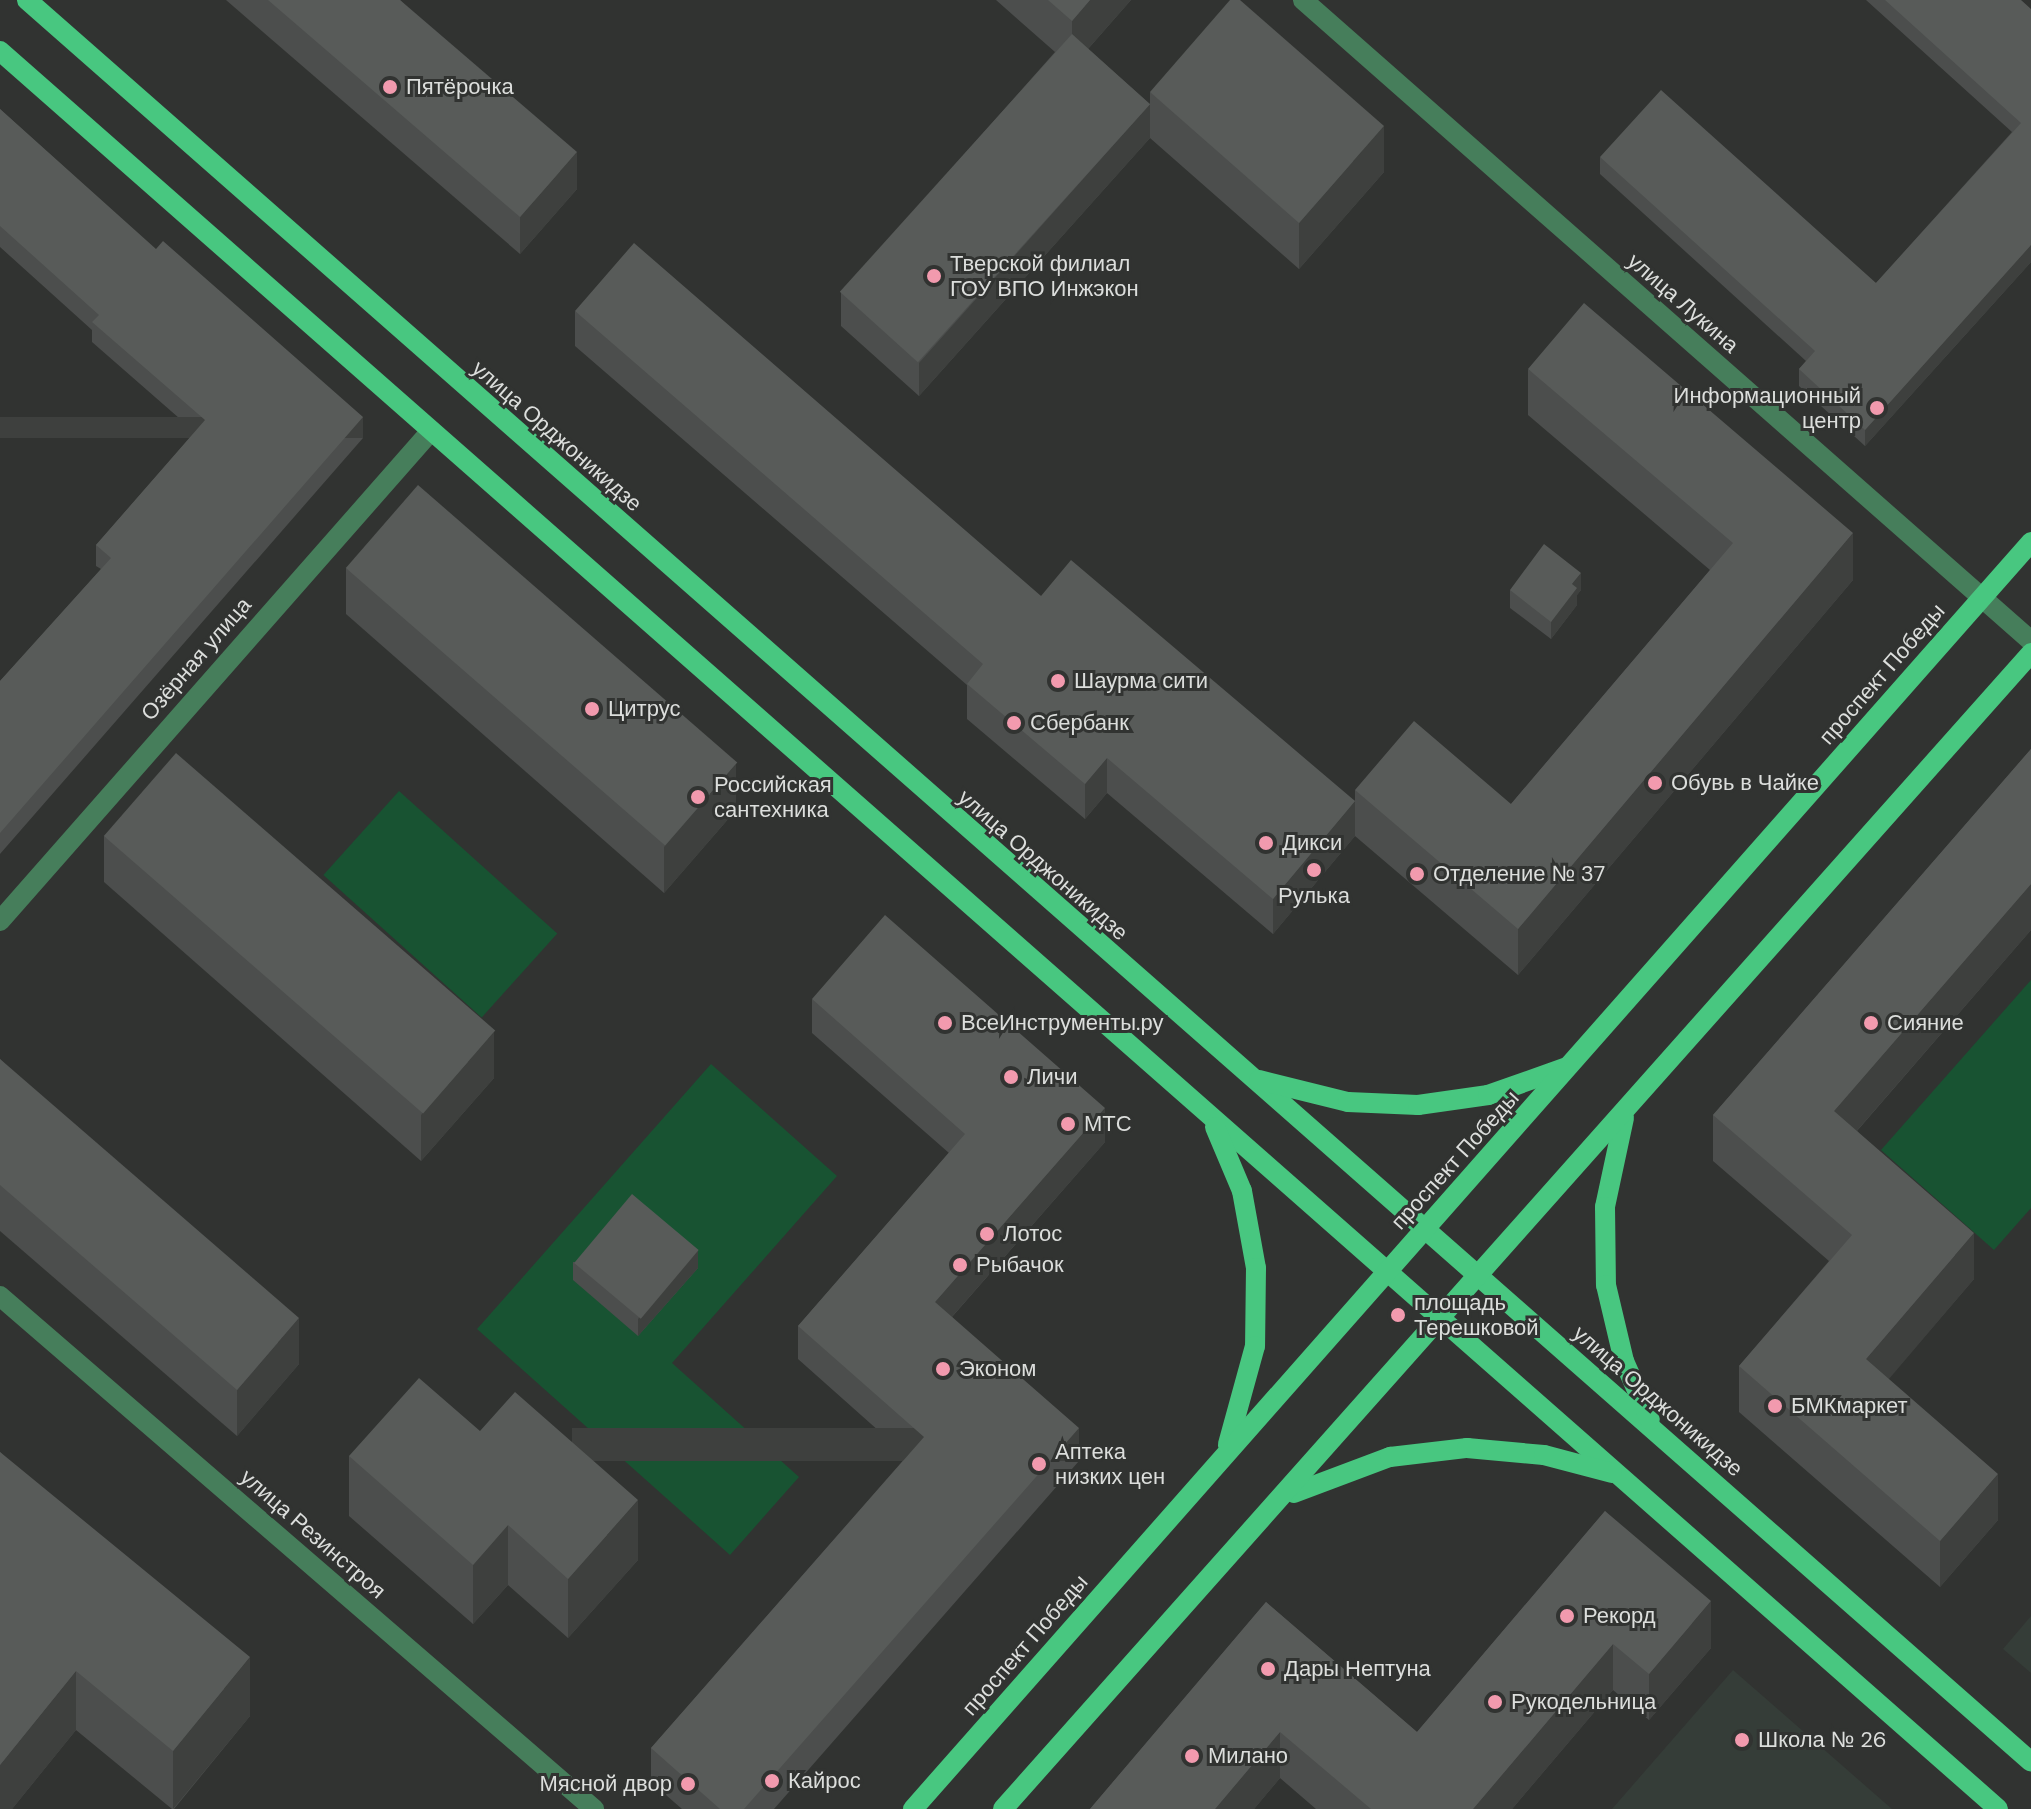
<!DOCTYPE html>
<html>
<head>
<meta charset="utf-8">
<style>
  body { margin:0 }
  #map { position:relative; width:2031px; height:1809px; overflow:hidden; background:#313331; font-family:"DM Sans",sans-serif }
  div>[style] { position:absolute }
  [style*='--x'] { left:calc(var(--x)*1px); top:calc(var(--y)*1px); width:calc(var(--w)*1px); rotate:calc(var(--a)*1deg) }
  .built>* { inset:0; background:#353d38 }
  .green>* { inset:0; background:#185332; transform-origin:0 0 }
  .minor>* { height:20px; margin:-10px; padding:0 10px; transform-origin:10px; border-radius:10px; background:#467e5b }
  .major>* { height:20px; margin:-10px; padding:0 10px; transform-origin:10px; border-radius:10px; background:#48c780 }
  .wall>* { inset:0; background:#4c4e4d }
  .shaded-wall>* { inset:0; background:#3e403e; transform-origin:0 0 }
  .building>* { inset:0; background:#585b59; transform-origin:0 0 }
  .dots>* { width:22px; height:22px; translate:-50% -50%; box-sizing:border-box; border:4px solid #313331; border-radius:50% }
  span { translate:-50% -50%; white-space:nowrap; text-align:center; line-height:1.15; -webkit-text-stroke:6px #313331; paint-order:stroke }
  .poi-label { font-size:22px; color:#dcdedc }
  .left { translate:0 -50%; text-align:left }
  .right { translate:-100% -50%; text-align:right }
  .street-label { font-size:22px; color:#dcdedc }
</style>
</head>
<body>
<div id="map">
  <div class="built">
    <i style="clip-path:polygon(2031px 1616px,2031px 1673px,2003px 1649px)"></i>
    <i style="clip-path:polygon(1733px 1670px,1892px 1809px,1612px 1809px)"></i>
  </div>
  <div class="green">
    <i style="left:399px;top:791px;width:213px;height:113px;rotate:42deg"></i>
    <i style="clip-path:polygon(2031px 980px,2031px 1208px,1994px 1250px,1881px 1150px)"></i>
    <i style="clip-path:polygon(711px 1064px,837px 1176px,672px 1363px,799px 1477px,730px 1555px,477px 1329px)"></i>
  </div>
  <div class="minor">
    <i style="--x:1303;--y:0;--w:970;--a:41.36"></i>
    <i style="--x:0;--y:921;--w:653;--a:-48.67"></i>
    <i style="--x:0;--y:1296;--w:785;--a:40.82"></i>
  </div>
  <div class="major">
    <i style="--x:27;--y:0;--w:2668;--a:41.32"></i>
    <i style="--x:0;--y:51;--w:2661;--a:41.34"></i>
    <i style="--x:1259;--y:1080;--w:92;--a:13.9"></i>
    <i style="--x:1348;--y:1102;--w:70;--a:2.5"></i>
    <i style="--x:1418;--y:1105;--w:71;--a:-8.1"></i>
    <i style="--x:1488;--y:1095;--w:84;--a:-19.5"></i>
    <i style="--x:1624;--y:1118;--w:91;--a:102.1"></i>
    <i style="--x:1605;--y:1207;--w:78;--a:89.3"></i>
    <i style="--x:1606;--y:1285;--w:78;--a:76.7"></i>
    <i style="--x:1624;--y:1361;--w:64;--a:66.2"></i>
    <i style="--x:1215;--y:1127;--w:69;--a:67.1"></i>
    <i style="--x:1242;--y:1191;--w:78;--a:79.7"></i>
    <i style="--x:1256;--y:1268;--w:78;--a:90.7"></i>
    <i style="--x:1255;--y:1346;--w:102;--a:105.4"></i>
    <i style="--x:1294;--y:1493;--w:103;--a:-20.6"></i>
    <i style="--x:1390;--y:1457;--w:78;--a:-6.7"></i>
    <i style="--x:1467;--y:1448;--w:77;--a:5.2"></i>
    <i style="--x:1544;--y:1455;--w:70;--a:14.8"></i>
    <i style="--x:913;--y:1809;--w:1690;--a:-48.57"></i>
    <i style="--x:1003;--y:1809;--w:1547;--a:-48.35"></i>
  </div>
  <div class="wall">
    <i style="clip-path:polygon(226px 0,400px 0,577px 189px,520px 254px)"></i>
    <i style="clip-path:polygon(996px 0,1131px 0,1088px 49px,1150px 104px,1150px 92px,1384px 172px,1299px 269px,1150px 138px,919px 396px,841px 326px,841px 293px,1055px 52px)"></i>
    <i style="clip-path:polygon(1866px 0,2021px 0,2031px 262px,1865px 446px,1799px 386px,1799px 369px,1806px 361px,1600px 174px,1600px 157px,1876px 283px,2012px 132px)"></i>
    <i style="clip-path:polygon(0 109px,363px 438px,0 854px,0 681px,101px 569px,96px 566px,96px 545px,195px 432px,92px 342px,92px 330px,0 247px)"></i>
    <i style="clip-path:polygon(575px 311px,1041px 596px,1355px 801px,1355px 790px,1511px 804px,1710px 570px,1528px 415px,1528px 369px,1853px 580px,1518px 975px,1355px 836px,1273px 934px,1107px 793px,1085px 819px,967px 719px,967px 685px,575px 346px)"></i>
    <i style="clip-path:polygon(346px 568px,736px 810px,664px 893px,346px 614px)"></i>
    <i style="clip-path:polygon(1510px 590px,1581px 590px,1577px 595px,1577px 605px,1551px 639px,1510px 608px)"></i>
    <i style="clip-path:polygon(2031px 749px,2031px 930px,1857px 1131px,1974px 1279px,1888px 1379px,1998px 1520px,1940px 1587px,1739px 1412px,1739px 1366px,1829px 1261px,1713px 1161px,1713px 1115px)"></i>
    <i style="clip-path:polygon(104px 836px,494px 1078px,421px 1161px,104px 882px)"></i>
    <i style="clip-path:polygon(812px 999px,1105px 1142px,952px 1317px,1079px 1461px,774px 1809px,682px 1809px,651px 1782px,651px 1748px,907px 1456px,798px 1359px,798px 1326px,949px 1153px,812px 1033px)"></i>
    <i style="clip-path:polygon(0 1059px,299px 1364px,237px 1436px,0 1231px)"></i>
    <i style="clip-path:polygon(573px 1262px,698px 1268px,638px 1336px,573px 1280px)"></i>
    <i style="clip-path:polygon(480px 1431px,638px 1560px,568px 1638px,508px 1585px,473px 1624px,349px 1516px,349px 1456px)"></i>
    <i style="clip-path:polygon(0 1452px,250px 1716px,174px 1809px,172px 1809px,76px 1730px,12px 1809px,0 1809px)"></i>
    <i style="clip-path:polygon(1605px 1511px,1711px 1648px,1649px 1720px,1613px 1690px,1512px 1809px,1316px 1809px,1280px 1778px,1254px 1809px,1090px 1809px,1266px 1602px,1417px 1732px)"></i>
  </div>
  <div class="shaded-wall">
    <i style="clip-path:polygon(1090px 0,1131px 0,1072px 67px,1072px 21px)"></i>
    <i style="clip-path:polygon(1150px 104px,1150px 138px,919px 396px,919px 363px)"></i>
    <i style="clip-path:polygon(1384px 126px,1384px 172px,1299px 269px,1299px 223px)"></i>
    <i style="clip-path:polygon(577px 152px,577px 189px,520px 254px,520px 217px)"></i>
    <i style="clip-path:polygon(2031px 245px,2031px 262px,1865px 446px,1865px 430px)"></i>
    <i style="left:363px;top:417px;width:21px;height:552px;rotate:90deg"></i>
    <i style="clip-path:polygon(1853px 533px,1853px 580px,1518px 975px,1518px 929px)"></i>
    <i style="clip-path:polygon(1581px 573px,1581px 590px,1577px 595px,1577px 605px,1551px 639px,1551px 622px,1572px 584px)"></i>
    <i style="clip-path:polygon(1107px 758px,1107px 793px,1085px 819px,1085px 784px)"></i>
    <i style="clip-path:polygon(736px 764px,736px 810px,664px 893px,664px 847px)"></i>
    <i style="clip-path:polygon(1355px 801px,1355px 836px,1273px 934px,1273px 899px)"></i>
    <i style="clip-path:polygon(2031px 884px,2031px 930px,1834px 1157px,1834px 1111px)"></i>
    <i style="clip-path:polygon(494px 1032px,494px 1078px,421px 1161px,421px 1115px)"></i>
    <i style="clip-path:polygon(1105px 1108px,1105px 1142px,935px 1336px,935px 1302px)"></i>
    <i style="clip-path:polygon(1974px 1233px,1974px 1279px,1866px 1406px,1866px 1359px)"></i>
    <i style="clip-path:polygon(698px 1250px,698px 1268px,638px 1336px,638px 1319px)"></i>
    <i style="clip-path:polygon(299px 1318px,299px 1364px,237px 1436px,237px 1390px)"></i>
    <i style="left:1079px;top:1428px;width:33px;height:507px;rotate:90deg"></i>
    <i style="clip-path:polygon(1998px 1474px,1998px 1520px,1940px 1587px,1940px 1541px)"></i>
    <i style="clip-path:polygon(638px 1500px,638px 1560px,568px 1638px,568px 1579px)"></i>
    <i style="clip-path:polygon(508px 1525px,508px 1585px,473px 1624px,473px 1565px)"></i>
    <i style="clip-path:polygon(1711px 1601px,1711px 1648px,1649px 1720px,1649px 1674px)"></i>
    <i style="clip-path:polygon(1613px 1644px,1613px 1690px,1512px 1809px,1473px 1809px)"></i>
    <i style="clip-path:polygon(250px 1657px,250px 1716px,173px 1809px,173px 1751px)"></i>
    <i style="clip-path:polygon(76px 1671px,76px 1730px,12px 1809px,0 1809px,0 1765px)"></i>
    <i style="clip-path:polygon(1280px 1732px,1280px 1778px,1254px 1809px,1215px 1809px)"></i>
  </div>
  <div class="building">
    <i style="clip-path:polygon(268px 0,400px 0,577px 152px,520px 217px)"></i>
    <i style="clip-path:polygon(1048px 0,1090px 0,1072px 21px)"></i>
    <i style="clip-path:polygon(1230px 0,1240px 0,1384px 126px,1299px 223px,1150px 92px)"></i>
    <i style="clip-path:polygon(1885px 0,2021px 0,2031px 9px,2031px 245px,1865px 430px,1799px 369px,1815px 351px,1600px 157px,1661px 90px,1876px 283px,2021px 123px)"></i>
    <i style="left:1072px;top:34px;width:105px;height:347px;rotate:42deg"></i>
    <i style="clip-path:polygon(0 109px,156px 249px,163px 241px,363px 417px,0 833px,0 681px,111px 558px,96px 545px,205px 420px,92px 322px,99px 315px,0 226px)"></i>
    <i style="clip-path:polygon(634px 243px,1041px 596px,1071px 560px,1355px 801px,1273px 899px,1107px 758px,1085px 784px,967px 684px,983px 664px,575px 311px)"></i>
    <i style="clip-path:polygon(1584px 303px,1853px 533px,1518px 929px,1355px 790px,1414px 721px,1511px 804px,1733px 543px,1528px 369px)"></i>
    <i style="left:418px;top:485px;width:423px;height:110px;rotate:41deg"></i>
    <i style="clip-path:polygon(1544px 544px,1581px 573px,1572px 584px,1577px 588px,1551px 622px,1510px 590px)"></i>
    <i style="clip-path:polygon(2031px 749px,2031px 884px,1834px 1111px,1974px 1233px,1866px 1359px,1998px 1474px,1940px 1541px,1739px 1366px,1852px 1235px,1713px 1115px)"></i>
    <i style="left:176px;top:753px;width:423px;height:110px;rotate:41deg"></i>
    <i style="clip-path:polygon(885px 915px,1105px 1108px,935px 1302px,1079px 1428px,744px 1809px,720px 1809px,651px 1748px,924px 1437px,798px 1326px,965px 1134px,812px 999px)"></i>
    <i style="clip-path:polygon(0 1059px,299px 1318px,237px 1390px,0 1185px)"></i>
    <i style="left:632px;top:1194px;width:87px;height:90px;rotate:40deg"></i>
    <i style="clip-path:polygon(419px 1378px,480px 1431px,515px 1392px,638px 1500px,568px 1579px,508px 1525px,473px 1565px,349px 1456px)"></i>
    <i style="clip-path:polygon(0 1452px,250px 1657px,173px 1751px,76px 1671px,0 1765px)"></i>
    <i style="clip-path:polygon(1605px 1511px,1711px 1601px,1649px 1674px,1613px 1644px,1473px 1809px,1371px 1809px,1280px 1732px,1215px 1809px,1090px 1809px,1266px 1602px,1417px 1732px)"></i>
  </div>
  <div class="dots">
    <i style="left:390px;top:87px;background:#f29aae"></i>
    <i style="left:934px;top:276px;background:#f29aae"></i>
    <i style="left:1877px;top:408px;background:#f29aae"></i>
    <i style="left:1058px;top:681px;background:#f29aae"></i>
    <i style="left:592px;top:709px;background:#f29aae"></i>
    <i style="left:1014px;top:723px;background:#f29aae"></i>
    <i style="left:1655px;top:783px;background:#f29aae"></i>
    <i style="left:698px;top:797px;background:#f29aae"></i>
    <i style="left:1266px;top:843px;background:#f29aae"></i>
    <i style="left:1314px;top:870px;background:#f29aae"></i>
    <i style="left:1417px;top:874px;background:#f29aae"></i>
    <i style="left:945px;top:1023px;background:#f29aae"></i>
    <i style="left:1871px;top:1023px;background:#f29aae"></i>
    <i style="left:1011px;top:1077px;background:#f29aae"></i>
    <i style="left:1068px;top:1124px;background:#f29aae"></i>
    <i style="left:987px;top:1234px;background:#f29aae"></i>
    <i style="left:960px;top:1265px;background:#f29aae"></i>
    <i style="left:1398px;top:1315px;background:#f29aae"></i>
    <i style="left:943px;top:1369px;background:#f29aae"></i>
    <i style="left:1775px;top:1406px;background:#f29aae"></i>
    <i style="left:1039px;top:1464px;background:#f29aae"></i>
    <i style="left:1567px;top:1616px;background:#f29aae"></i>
    <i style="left:1268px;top:1669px;background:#f29aae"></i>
    <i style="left:1495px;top:1702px;background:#f29aae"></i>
    <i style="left:1742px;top:1740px;background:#f29aae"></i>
    <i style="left:1192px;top:1756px;background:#f29aae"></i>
    <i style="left:772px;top:1781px;background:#f29aae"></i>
    <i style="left:688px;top:1784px;background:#f29aae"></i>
  </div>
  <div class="poi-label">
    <span class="left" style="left:406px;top:87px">Пятёрочка</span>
    <span class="left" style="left:950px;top:276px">Тверской филиал<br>ГОУ ВПО Инжэкон</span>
    <span class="right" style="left:1861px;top:408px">Информационный<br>центр</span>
    <span class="left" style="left:1074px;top:681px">Шаурма сити</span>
    <span class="left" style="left:608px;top:709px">Цитрус</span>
    <span class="left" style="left:1030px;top:723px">Сбербанк</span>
    <span class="left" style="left:1671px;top:783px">Обувь в Чайке</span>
    <span class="left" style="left:714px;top:797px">Российская<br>сантехника</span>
    <span class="left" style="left:1282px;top:843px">Дикси</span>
    <span class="left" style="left:1433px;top:874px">Отделение № 37</span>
    <span style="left:1314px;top:896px">Рулька</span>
    <span class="left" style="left:961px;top:1023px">ВсеИнструменты.ру</span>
    <span class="left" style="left:1887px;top:1023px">Сияние</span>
    <span class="left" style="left:1027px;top:1077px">Личи</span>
    <span class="left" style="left:1084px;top:1124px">МТС</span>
    <span class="left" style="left:1003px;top:1234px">Лотос</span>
    <span class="left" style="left:976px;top:1265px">Рыбачок</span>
    <span class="left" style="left:1414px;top:1315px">площадь<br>Терешковой</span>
    <span class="left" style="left:959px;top:1369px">Эконом</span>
    <span class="left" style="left:1791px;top:1406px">БМКмаркет</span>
    <span class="left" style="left:1055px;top:1464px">Аптека<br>низких цен</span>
    <span class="left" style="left:1583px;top:1616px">Рекорд</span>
    <span class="left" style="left:1284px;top:1669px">Дары Нептуна</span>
    <span class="left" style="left:1511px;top:1702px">Рукодельница</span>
    <span class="left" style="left:1758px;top:1740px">Школа № 26</span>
    <span class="left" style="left:1208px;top:1756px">Милано</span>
    <span class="left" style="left:788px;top:1781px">Кайрос</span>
    <span class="right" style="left:672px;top:1784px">Мясной двор</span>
  </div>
  <div class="street-label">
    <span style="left:1683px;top:303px;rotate:41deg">улица Лукина</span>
    <span style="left:557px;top:436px;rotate:41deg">улица Орджоникидзе</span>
    <span style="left:196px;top:659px;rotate:-49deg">Озёрная улица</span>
    <span style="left:1882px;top:674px;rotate:-49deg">проспект Победы</span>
    <span style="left:1043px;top:865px;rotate:41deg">улица Орджоникидзе</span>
    <span style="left:1455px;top:1160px;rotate:-48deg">проспект Победы</span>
    <span style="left:1658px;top:1401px;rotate:41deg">улица Орджоникидзе</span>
    <span style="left:313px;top:1534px;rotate:41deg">улица Резинстроя</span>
    <span style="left:1025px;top:1645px;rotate:-49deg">проспект Победы</span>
  </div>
</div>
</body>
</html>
